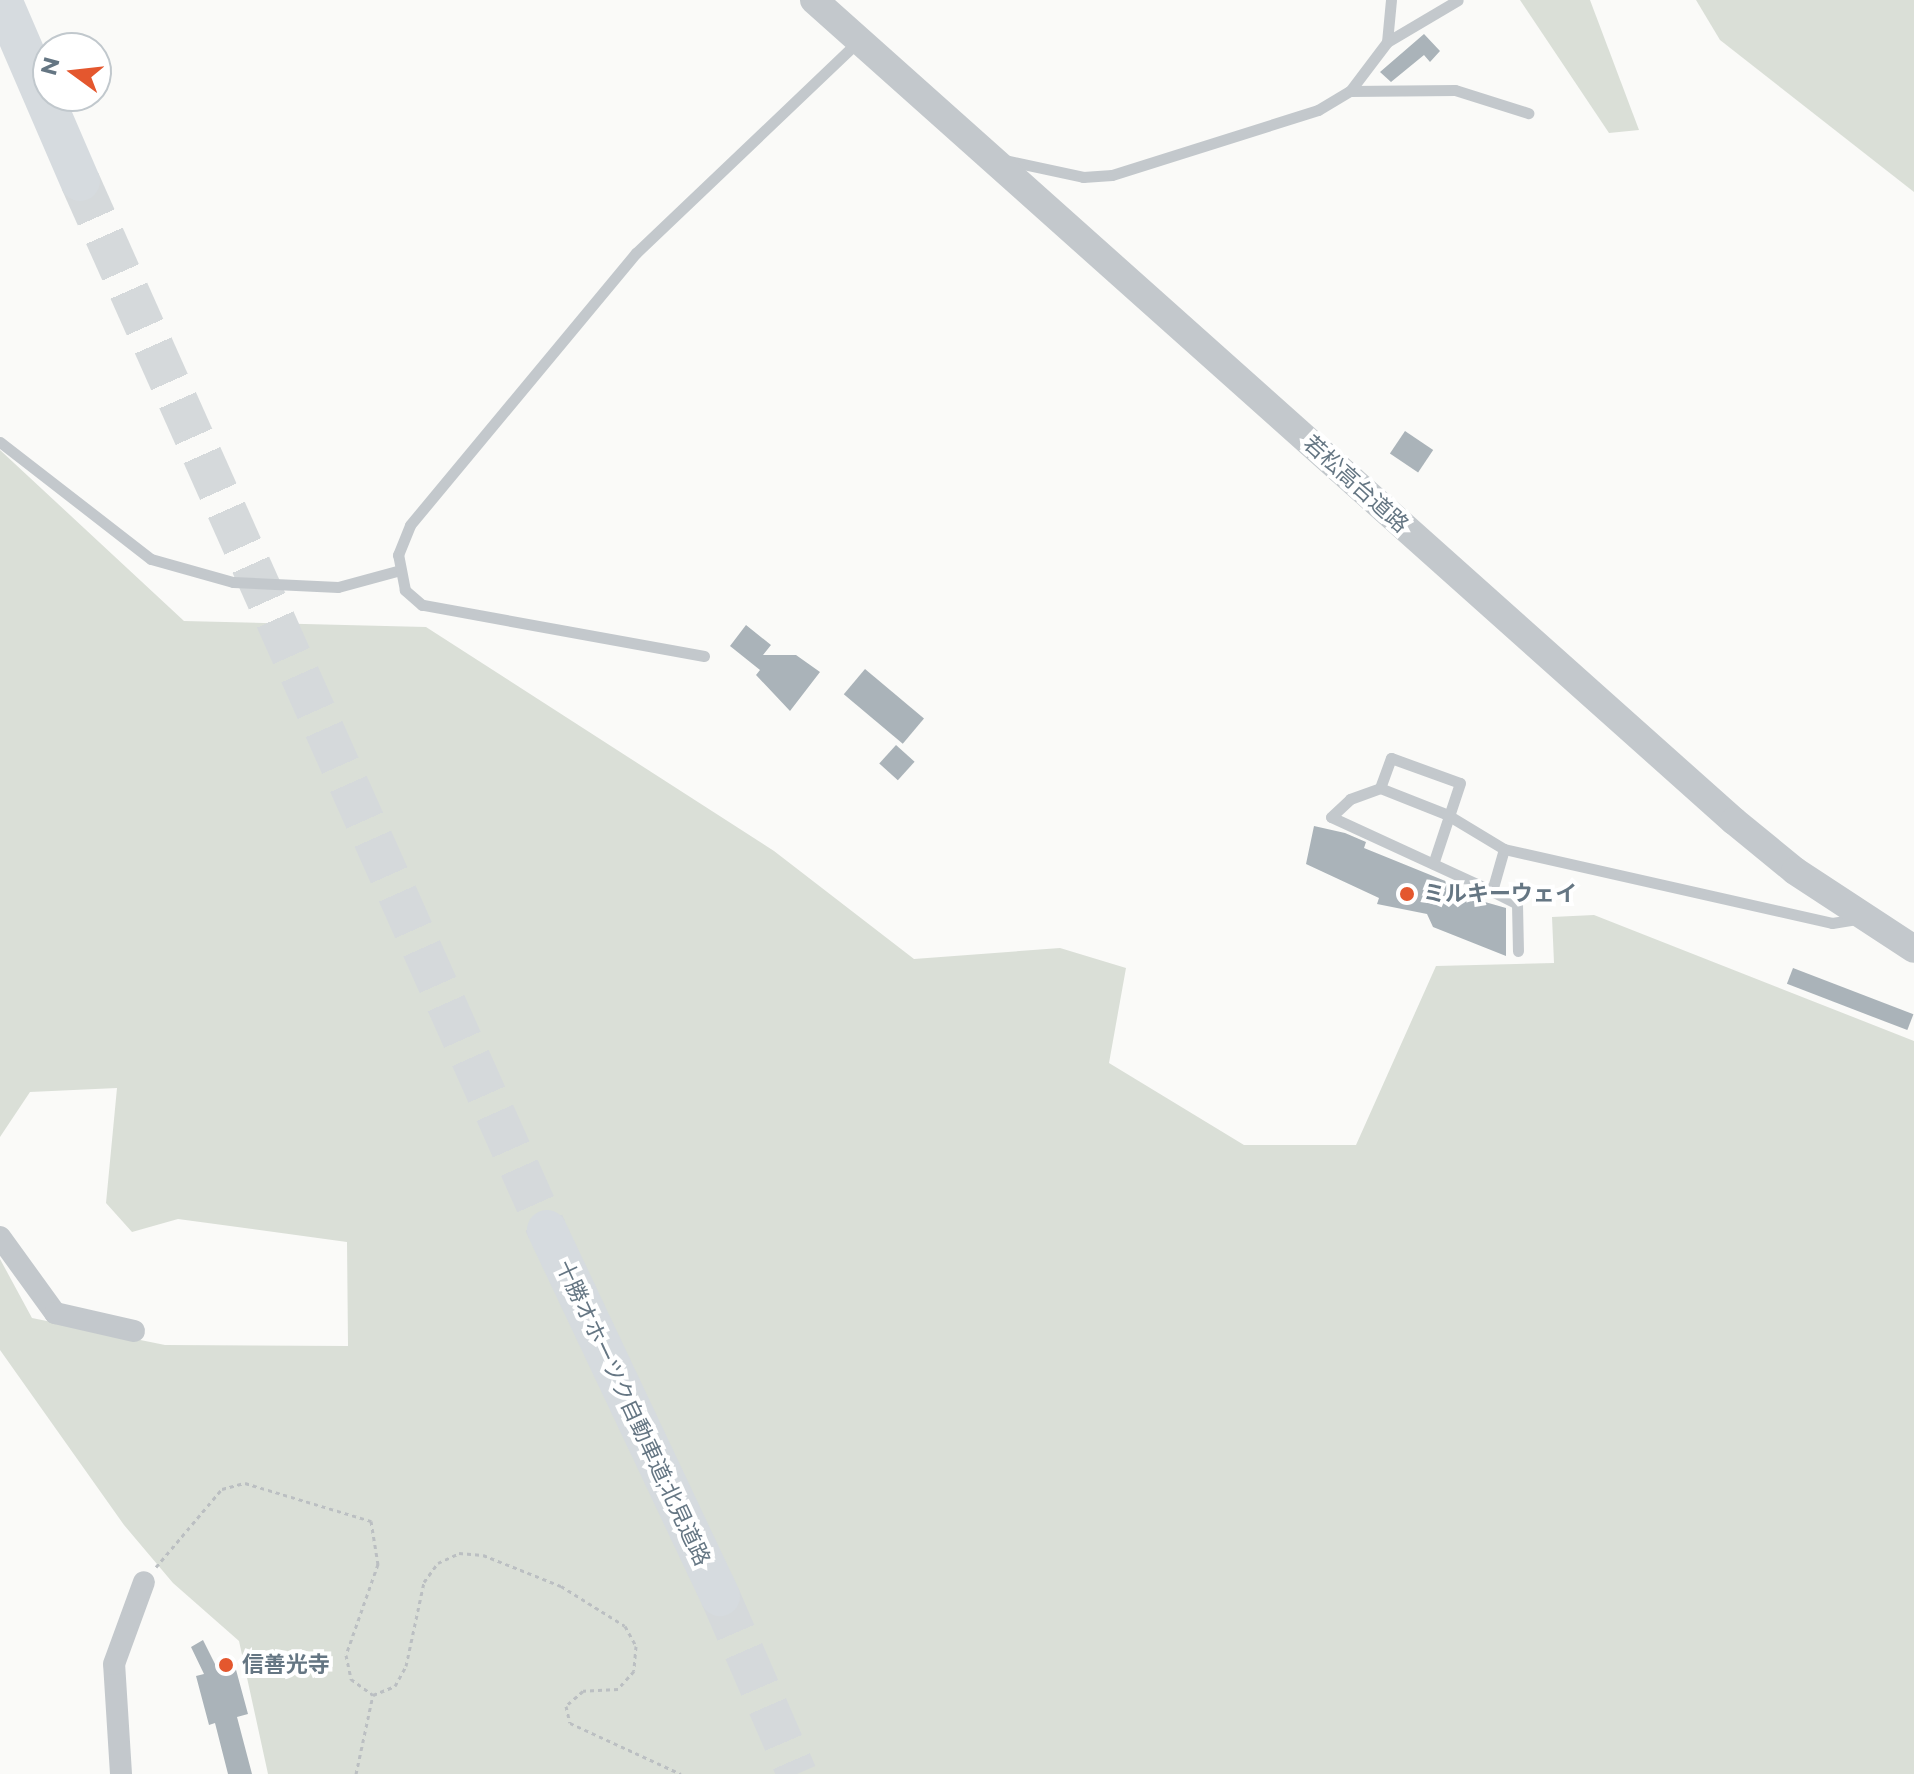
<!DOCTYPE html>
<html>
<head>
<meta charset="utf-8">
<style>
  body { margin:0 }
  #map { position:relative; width:1914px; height:1774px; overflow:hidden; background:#fafaf8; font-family:Montserrat,"Noto Sans JP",sans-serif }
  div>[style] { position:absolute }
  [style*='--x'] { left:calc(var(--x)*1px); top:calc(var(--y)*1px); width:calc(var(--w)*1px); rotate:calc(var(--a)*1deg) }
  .green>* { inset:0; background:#dadfd7 }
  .building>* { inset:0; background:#aab3b9; transform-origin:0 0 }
  .motorway-tunnel>* { height:40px; margin-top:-20px; transform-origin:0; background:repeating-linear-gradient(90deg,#d5d9db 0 40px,transparent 0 60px) }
  .path>* { height:3px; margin-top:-1.5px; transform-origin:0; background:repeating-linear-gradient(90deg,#bbbfc2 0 4px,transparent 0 8px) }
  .service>* { height:11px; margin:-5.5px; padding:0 5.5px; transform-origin:5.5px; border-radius:5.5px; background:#c3c8cc }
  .minor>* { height:22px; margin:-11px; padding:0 11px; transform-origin:11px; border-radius:11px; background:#c3c8cc }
  .tertiary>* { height:28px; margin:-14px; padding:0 14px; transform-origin:14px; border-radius:14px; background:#c3c8cc }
  .motorway>* { height:40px; margin:-20px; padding:0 20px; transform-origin:20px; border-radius:20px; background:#d6dbdf }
  .dots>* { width:22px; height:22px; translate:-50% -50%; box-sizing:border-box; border:4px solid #fff; border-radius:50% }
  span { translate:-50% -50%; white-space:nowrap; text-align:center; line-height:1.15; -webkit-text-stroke:8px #fff; paint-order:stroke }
  .street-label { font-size:22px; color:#657683 }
  .poi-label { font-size:22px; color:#657683; font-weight:700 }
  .left { translate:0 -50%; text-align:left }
  .north { position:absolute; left:32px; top:32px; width:80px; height:80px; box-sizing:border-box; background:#fff; border:2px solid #c1c8cd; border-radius:50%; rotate:285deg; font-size:22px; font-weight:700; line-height:32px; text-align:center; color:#657683 }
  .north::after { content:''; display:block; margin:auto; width:28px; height:36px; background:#e4572e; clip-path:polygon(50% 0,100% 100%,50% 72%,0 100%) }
</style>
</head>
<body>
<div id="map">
  <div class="green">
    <i style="clip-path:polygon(1520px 0,1590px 0,1639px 130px,1609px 133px)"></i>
    <i style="clip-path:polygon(1696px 0,1914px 0,1914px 192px,1720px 40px)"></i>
    <i style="clip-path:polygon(0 450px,184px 621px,426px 627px,774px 851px,914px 959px,1060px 948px,1126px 968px,1109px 1063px,1244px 1145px,1356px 1145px,1436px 966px,1554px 963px,1552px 917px,1594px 915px,1914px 1041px,1914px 1774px,268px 1774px,239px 1641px,173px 1583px,124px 1525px,0 1350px,0 1259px,32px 1318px,165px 1345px,348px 1346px,347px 1242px,178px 1219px,132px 1232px,106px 1203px,117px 1088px,30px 1092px,0 1137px)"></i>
  </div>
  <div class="building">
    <i style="clip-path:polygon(1424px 34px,1440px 51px,1430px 62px,1424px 55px,1391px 82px,1380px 72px)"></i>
    <i style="left:1405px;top:431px;width:34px;height:27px;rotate:34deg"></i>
    <i style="clip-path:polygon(746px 625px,771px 645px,763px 655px,796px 655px,820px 672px,790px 711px,756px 675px,760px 670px,730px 646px)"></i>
    <i style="left:865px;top:669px;width:77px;height:33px;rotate:40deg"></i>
    <i style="left:896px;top:745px;width:25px;height:25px;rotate:42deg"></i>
    <i style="clip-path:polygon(1314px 826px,1345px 833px,1366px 842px,1364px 848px,1465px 889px,1464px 896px,1506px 908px,1506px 956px,1433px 927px,1427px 914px,1377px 904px,1379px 898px,1306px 864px)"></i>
    <i style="left:1793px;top:968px;width:129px;height:17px;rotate:21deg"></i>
    <i style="clip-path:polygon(203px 1640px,218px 1670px,235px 1666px,248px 1714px,237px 1717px,252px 1774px,228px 1774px,215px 1723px,209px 1725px,196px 1676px,204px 1674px,191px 1647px)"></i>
  </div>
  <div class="motorway-tunnel">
    <i style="--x:80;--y:181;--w:1148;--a:66"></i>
    <i style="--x:720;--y:1596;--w:194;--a:66.6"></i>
  </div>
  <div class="path">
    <i style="--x:156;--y:1567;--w:102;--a:-49.8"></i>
    <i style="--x:222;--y:1489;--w:24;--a:-15"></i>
    <i style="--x:245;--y:1483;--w:132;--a:16.8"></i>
    <i style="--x:371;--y:1521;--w:44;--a:80.8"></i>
    <i style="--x:378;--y:1564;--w:96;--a:109.4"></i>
    <i style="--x:346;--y:1655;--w:25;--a:78"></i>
    <i style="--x:351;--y:1679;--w:27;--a:36"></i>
    <i style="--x:373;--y:1695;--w:24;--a:-22"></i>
    <i style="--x:395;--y:1686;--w:23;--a:-61"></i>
    <i style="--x:406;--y:1666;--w:86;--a:-77.9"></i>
    <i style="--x:424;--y:1582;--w:24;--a:-54"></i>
    <i style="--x:438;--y:1563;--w:23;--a:-25"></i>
    <i style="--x:459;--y:1553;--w:24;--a:5"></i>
    <i style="--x:483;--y:1555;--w:84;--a:21.7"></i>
    <i style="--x:561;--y:1586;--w:75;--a:32"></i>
    <i style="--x:625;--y:1626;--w:23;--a:61"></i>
    <i style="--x:636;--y:1646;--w:25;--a:95"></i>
    <i style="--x:634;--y:1671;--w:24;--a:132"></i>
    <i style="--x:618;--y:1689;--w:35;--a:177"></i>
    <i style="--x:583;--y:1691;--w:23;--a:139"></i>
    <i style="--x:566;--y:1706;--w:17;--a:77"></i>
    <i style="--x:570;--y:1723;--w:122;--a:24.7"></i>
    <i style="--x:356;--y:1774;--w:81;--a:-77.9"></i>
  </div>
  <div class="service">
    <i style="--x:1387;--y:42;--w:42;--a:-84.6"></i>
    <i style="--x:1350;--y:91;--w:105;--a:-0.5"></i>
    <i style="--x:1455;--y:90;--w:77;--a:17.5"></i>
    <i style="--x:1004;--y:160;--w:81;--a:12.1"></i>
    <i style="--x:1083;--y:177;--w:29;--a:-4"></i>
    <i style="--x:1112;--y:175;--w:216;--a:-17.5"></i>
    <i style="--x:1318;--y:110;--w:37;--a:-31"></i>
    <i style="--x:1350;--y:91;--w:61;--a:-52.9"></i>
    <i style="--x:1387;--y:42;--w:82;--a:-30.6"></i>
    <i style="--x:0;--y:442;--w:191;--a:37.8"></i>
    <i style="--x:151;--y:559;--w:85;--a:15.7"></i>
    <i style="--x:233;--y:582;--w:105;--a:2.7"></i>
    <i style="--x:338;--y:587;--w:61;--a:-15.2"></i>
    <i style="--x:704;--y:656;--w:287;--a:-169.7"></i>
    <i style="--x:422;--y:605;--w:23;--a:-139"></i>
    <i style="--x:405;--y:590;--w:36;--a:-101"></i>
    <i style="--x:398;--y:555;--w:32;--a:-68"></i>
    <i style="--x:410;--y:525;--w:354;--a:-50.3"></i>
    <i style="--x:636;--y:253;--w:308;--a:-43.6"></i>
    <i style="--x:1380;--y:788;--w:32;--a:-70"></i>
    <i style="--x:1391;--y:758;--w:73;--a:19.9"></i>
    <i style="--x:1460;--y:783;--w:85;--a:108.4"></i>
    <i style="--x:1504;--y:849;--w:44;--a:105.9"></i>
    <i style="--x:1492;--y:891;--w:177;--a:-155.3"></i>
    <i style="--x:1331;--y:817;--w:26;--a:-43"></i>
    <i style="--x:1350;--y:799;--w:32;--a:-20"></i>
    <i style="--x:1380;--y:788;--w:71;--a:21.5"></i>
    <i style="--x:1446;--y:814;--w:68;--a:31.1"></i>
    <i style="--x:1504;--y:849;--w:336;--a:12.7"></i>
    <i style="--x:1832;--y:923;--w:25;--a:-9"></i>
    <i style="--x:1492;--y:891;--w:28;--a:27"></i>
    <i style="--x:1517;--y:904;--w:47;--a:88.8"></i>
  </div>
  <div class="minor">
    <i style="--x:0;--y:1237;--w:94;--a:54.1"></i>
    <i style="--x:55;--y:1313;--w:81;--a:12.8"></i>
    <i style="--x:121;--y:1774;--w:110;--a:-93.6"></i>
    <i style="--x:114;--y:1664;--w:87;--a:-69.9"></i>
  </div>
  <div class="tertiary">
    <i style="--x:814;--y:0;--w:1233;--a:41.75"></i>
    <i style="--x:1734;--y:821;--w:79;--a:39.3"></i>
    <i style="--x:1795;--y:871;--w:142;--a:33.2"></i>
  </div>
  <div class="motorway">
    <i style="--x:2;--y:0;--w:197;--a:66.7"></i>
    <i style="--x:547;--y:1230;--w:405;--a:64.7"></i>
  </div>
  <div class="dots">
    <i style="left:1407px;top:894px;background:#e4572e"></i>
    <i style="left:226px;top:1665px;background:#e4572e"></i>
  </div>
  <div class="street-label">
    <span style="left:1356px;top:484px;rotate:42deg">若松高台道路</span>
    <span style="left:633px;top:1413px;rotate:65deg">十勝オホーツク自動車道;北見道路</span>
  </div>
  <div class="poi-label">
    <span class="left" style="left:1423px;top:894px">ミルキーウェイ</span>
    <span class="left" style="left:242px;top:1665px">信善光寺</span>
  </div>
  <div class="north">N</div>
</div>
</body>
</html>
